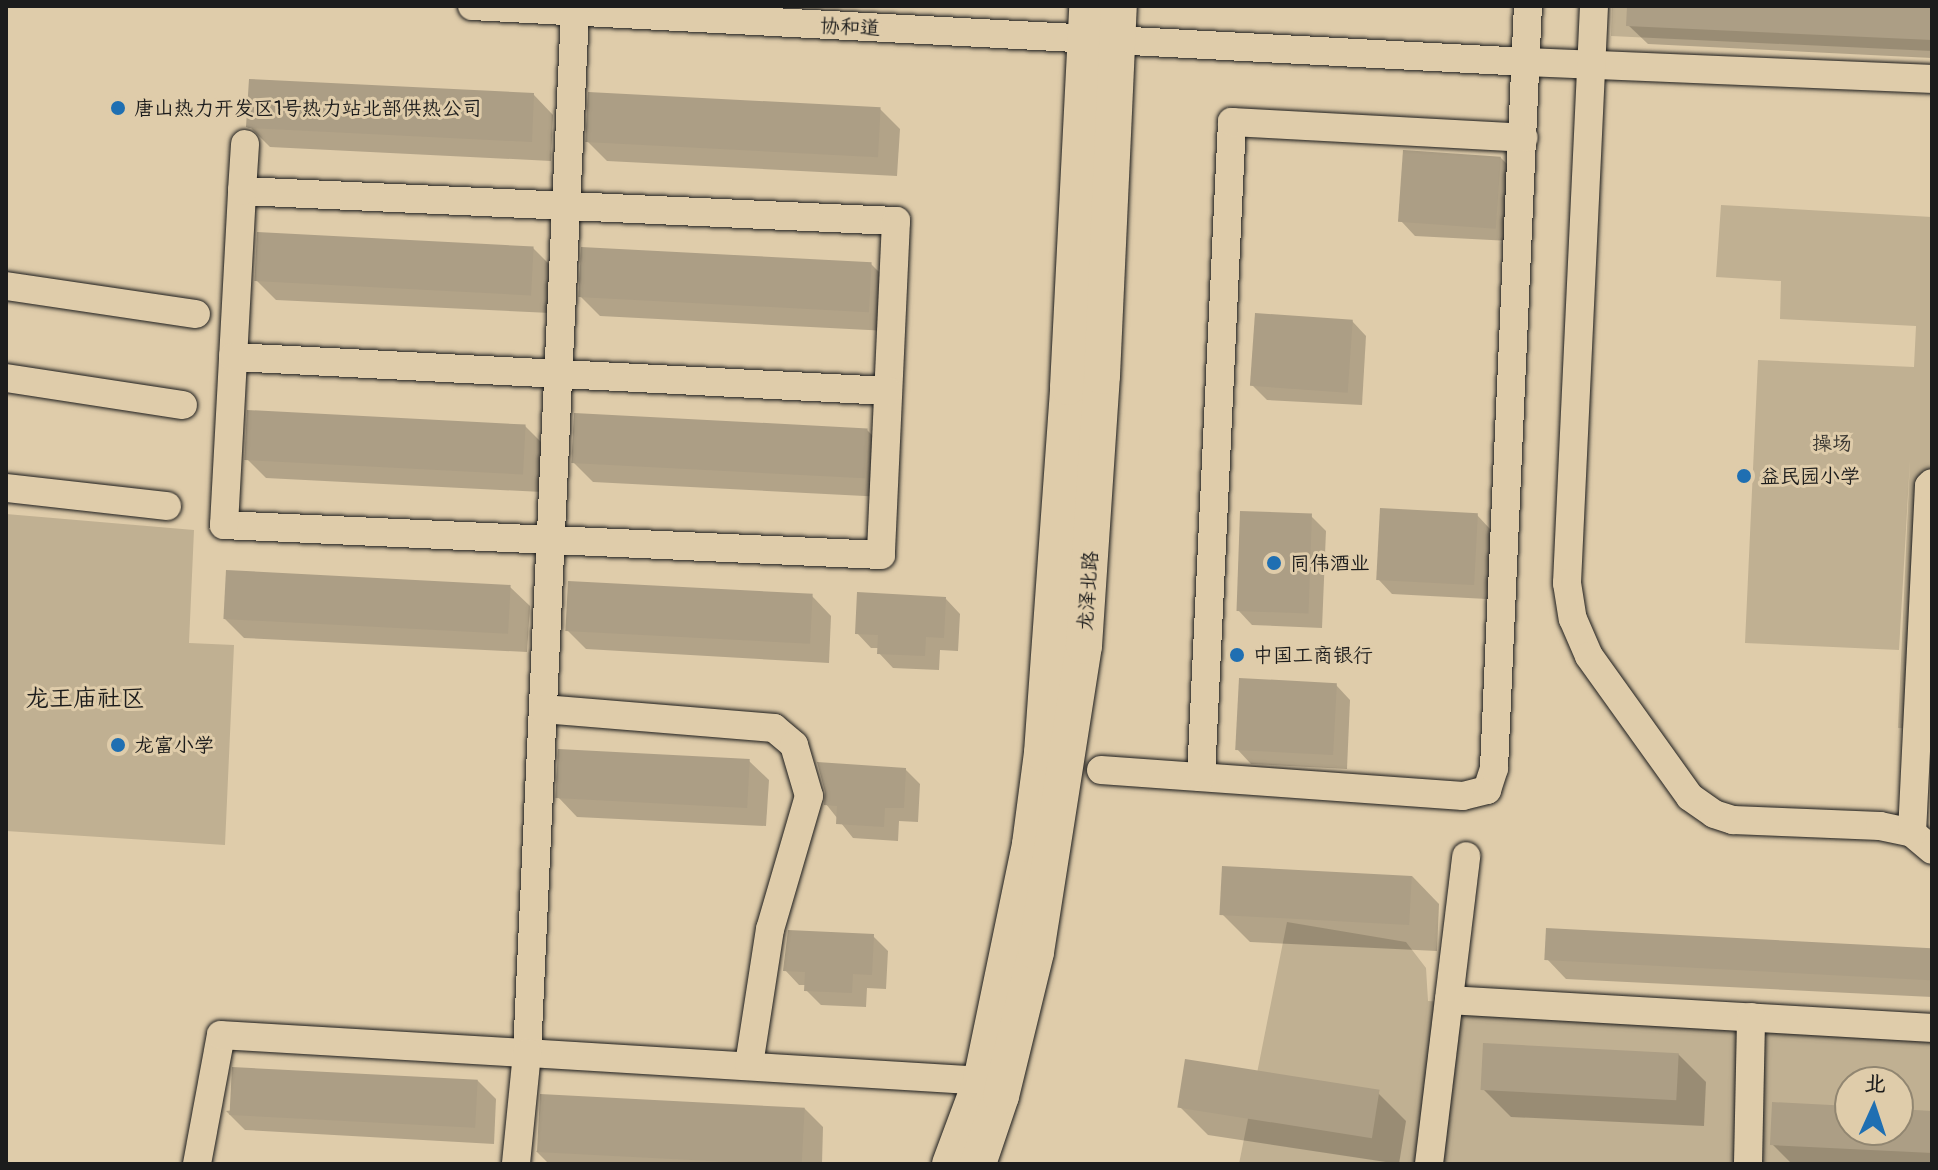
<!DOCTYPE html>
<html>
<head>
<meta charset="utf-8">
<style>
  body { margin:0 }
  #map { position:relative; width:1938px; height:1170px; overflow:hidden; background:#dfccaa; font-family:Pangolin,"LXGW WenKai TC",sans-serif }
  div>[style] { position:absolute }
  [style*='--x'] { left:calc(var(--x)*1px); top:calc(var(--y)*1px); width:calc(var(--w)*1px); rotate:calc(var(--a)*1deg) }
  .green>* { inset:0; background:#c0b092 }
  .shadow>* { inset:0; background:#0003 }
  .building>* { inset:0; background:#ac9e85; transform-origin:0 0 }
  .roads { filter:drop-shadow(0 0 2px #1c1c1c) drop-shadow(0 0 2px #1c1c1c) }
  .minor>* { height:28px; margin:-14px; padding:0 14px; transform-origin:14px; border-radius:14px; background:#dfccaa }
  .major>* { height:36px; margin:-18px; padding:0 18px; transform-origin:18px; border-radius:18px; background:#dfccaa }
  .dots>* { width:22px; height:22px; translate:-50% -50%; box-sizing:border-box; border:4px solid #dfccaa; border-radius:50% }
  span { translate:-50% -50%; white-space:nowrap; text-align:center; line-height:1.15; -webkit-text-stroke:6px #dfccaa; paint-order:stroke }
  .street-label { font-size:20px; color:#1c1c1c }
  .poi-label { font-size:20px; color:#1c1c1c }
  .left { translate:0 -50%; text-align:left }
  .park-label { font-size:20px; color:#3d3a34 }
  .quarter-label { font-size:24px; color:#1c1c1c }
  .frame { position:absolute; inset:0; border:8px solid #1c1c1c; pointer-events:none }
  .north { position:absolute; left:1834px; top:1066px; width:80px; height:80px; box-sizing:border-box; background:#dfccaa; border:2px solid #918671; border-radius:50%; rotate:3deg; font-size:22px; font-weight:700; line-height:32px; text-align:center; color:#1c1c1c }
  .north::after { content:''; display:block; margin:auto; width:28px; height:36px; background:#1f6fb2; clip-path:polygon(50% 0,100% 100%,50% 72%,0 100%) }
</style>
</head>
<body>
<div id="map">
  <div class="green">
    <i style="clip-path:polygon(1612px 6px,1932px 6px,1932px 51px,1611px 36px)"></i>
    <i style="clip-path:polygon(1721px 205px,1932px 217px,1932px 730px,1898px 728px,1910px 460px,1899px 650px,1745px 643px,1758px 360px,1914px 367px,1916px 326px,1780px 319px,1781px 281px,1716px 277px)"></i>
    <i style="clip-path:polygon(6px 514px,194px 530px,189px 643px,234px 645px,225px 845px,6px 831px)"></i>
    <i style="clip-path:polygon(evenodd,1287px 922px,1406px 942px,1426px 968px,1428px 1001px,1932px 1036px,1932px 1164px,1239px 1164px,1287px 922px,1850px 1082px,1898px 1082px,1898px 1130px,1850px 1130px,1850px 1082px)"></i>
  </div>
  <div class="shadow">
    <i style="clip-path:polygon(1629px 6px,1932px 6px,1932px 58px,1648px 44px,1628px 25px)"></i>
    <i style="clip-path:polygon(534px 95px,553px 115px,551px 161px,270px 147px,249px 126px)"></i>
    <i style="clip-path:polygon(880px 109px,900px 129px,897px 176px,607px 161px,588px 142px)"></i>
    <i style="clip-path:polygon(1500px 157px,1515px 172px,1510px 241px,1415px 236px,1401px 221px)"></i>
    <i style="clip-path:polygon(533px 248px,552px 267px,550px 313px,276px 300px,256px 280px)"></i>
    <i style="clip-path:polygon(871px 264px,890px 283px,888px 331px,600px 316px,581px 297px)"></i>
    <i style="clip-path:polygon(1352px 321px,1366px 336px,1362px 405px,1267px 400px,1252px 385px)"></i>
    <i style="clip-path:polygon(525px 426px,545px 446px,542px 492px,266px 478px,247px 459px)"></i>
    <i style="clip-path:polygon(867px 430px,886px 449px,884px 497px,593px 482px,573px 462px)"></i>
    <i style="clip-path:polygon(1477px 515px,1491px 530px,1487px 599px,1392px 594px,1378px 579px)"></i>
    <i style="clip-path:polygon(1311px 516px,1326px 531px,1322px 628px,1252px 625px,1238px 610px)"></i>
    <i style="clip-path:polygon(510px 587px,530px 606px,527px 652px,244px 638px,225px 619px)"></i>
    <i style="clip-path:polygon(812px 596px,831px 616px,829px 663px,586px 649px,567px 630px)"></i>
    <i style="clip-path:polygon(946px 599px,960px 614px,958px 651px,940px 650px,939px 670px,893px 668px,879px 653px,879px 648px,871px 648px,857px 633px)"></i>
    <i style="clip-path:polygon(1336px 685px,1350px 700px,1347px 769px,1251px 764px,1237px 749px)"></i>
    <i style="clip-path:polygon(749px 761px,769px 780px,766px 826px,577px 817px,558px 797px)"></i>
    <i style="clip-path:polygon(905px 769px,920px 784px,918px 822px,899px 821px,898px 841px,853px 838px,826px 804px)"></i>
    <i style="clip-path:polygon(1412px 876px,1439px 904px,1437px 951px,1250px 942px,1222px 914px)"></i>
    <i style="clip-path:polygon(873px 936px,888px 951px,886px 989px,867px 988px,866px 1007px,821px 1005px,806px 990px,807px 985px,799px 985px,785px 970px)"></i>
    <i style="clip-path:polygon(1932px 949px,1932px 997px,1566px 979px,1547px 959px)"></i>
    <i style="clip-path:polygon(1678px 1054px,1706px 1082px,1704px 1126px,1511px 1117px,1483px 1089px)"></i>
    <i style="clip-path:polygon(477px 1080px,496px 1099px,494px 1144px,245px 1130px,226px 1111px)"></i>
    <i style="clip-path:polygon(1378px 1093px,1406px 1121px,1399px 1164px,1208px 1135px,1180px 1107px)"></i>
    <i style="clip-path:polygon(804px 1108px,823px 1127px,822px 1164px,549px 1164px,536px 1151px)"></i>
    <i style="clip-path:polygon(1850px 1108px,1850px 1130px,1898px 1130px,1898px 1111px,1932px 1113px,1932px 1164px,1792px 1164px,1772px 1144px)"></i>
  </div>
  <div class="building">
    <i style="clip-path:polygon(1627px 6px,1932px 6px,1932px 40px,1626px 26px)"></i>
    <i style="clip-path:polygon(249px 79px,534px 93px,532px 142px,249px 128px,246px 127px)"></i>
    <i style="left:588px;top:92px;width:293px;height:50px;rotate:3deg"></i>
    <i style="left:1403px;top:150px;width:98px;height:72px;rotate:4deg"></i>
    <i style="left:257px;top:232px;width:277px;height:49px;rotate:3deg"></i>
    <i style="left:581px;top:247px;width:291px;height:50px;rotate:3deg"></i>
    <i style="left:1255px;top:313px;width:98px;height:73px;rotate:4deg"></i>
    <i style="left:247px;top:410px;width:279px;height:50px;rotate:3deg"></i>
    <i style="left:574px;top:413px;width:294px;height:50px;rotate:3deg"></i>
    <i style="left:1380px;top:508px;width:98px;height:72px;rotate:3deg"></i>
    <i style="left:1240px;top:511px;width:72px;height:100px;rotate:2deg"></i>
    <i style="left:226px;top:570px;width:285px;height:49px;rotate:3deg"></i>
    <i style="left:568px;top:581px;width:245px;height:50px;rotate:3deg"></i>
    <i style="clip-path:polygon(857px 592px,946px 597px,944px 638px,926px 637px,925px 656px,877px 654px,878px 635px,855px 634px)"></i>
    <i style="left:1239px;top:678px;width:98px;height:72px;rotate:3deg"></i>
    <i style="left:558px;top:749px;width:192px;height:49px;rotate:3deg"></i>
    <i style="clip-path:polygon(817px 762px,906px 768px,904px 808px,885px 808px,884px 827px,836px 824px,837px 806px,824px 805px,825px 792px)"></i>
    <i style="left:1222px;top:866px;width:190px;height:49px;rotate:3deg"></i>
    <i style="left:1546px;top:928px;width:386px;height:32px;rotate:3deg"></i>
    <i style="clip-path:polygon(788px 930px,874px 934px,872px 975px,853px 974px,852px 993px,804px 991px,805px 972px,783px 971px)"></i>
    <i style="left:1483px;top:1043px;width:196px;height:47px;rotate:3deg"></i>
    <i style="left:1185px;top:1059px;width:197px;height:49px;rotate:9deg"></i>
    <i style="left:232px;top:1067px;width:246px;height:48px;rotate:3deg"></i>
    <i style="left:540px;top:1094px;width:265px;height:58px;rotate:3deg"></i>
    <i style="clip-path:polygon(1772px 1102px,1850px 1106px,1850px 1130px,1898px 1130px,1898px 1109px,1932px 1111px,1932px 1153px,1770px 1145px)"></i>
  </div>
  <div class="roads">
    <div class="minor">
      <i style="--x:472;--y:6;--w:1057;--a:3.04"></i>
      <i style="--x:1528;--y:62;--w:404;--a:2.4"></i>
      <i style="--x:1594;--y:6;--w:578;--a:92.68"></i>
      <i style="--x:1567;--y:583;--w:36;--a:81"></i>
      <i style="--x:1573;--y:619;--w:40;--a:66.6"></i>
      <i style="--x:1589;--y:656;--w:173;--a:54.4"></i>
      <i style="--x:1690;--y:797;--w:29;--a:35"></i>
      <i style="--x:1714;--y:814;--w:20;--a:18"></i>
      <i style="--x:1733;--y:820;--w:147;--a:2.3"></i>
      <i style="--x:1880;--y:826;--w:33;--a:12"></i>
      <i style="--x:1912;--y:833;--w:26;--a:40"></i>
      <i style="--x:575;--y:12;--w:1042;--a:92.64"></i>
      <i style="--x:527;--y:1053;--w:455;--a:3.5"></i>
      <i style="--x:242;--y:191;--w:655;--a:2.63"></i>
      <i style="--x:896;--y:221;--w:334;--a:92.6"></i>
      <i style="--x:881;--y:555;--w:658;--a:-177.39"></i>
      <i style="--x:224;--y:525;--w:334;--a:-86.9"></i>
      <i style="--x:242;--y:191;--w:47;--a:-86.3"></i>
      <i style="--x:6;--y:286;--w:192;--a:8.4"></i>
      <i style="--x:233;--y:357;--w:656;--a:2.97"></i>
      <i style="--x:6;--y:378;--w:179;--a:8.7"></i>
      <i style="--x:6;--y:488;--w:162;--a:6.4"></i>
      <i style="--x:543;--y:709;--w:232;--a:4.7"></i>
      <i style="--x:774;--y:728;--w:26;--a:40"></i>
      <i style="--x:794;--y:745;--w:53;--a:73.6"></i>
      <i style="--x:809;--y:796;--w:139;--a:106.3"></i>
      <i style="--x:770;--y:929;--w:138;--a:98.8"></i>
      <i style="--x:1101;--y:770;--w:363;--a:4.1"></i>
      <i style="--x:1463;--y:796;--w:25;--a:-14"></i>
      <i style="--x:1487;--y:790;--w:23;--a:-72"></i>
      <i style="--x:1494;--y:768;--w:763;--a:-87.45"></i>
      <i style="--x:1201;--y:777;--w:656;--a:-87.29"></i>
      <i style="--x:1232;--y:122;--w:292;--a:3.1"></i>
      <i style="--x:1912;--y:833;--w:347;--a:-87.2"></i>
      <i style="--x:1929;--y:486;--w:4;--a:-45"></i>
      <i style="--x:1449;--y:1000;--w:484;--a:3.3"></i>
      <i style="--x:197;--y:1164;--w:131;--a:-79.5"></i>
      <i style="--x:221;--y:1035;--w:307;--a:3.4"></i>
      <i style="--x:527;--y:1053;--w:112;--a:95.7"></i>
      <i style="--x:1429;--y:1164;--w:310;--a:-83.1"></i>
      <i style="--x:1748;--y:1164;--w:147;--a:-88.8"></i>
    </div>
    <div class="major">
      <i style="--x:950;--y:1164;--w:89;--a:-69.5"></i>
      <i style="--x:981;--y:1081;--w:242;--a:-78.3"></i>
      <i style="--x:1030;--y:844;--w:92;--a:-82.5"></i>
      <i style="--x:1042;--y:753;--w:367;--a:-85.9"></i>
      <i style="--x:1068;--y:387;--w:381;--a:-87.1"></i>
      <i style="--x:978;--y:1164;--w:72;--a:-71.3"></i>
      <i style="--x:1001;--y:1096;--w:148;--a:-76.3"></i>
      <i style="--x:1036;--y:952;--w:310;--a:-81.1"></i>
      <i style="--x:1084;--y:646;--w:271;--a:-86.2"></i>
      <i style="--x:1102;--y:376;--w:370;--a:-87.4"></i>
    </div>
  </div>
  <div class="dots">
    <i style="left:118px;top:108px;background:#1f6fb2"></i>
    <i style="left:1744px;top:476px;background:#1f6fb2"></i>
    <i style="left:1274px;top:563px;background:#1f6fb2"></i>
    <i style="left:1237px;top:655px;background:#1f6fb2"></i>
    <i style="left:118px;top:745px;background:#1f6fb2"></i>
  </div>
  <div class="street-label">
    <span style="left:850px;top:27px;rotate:3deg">协和道</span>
    <span style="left:1088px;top:591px;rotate:-86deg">龙泽北路</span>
  </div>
  <div class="poi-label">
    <span class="left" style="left:134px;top:108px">唐山热力开发区1号热力站北部供热公司</span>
    <span class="left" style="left:1760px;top:476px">益民园小学</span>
    <span class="left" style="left:1290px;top:563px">同伟酒业</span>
    <span class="left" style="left:1253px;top:655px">中国工商银行</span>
    <span class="left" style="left:134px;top:745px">龙富小学</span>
  </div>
  <div class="park-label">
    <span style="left:1832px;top:443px">操场</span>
  </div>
  <div class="quarter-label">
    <span style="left:85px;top:699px">龙王庙社区</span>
  </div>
  <div class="frame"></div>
  <div class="north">北</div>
</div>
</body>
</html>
